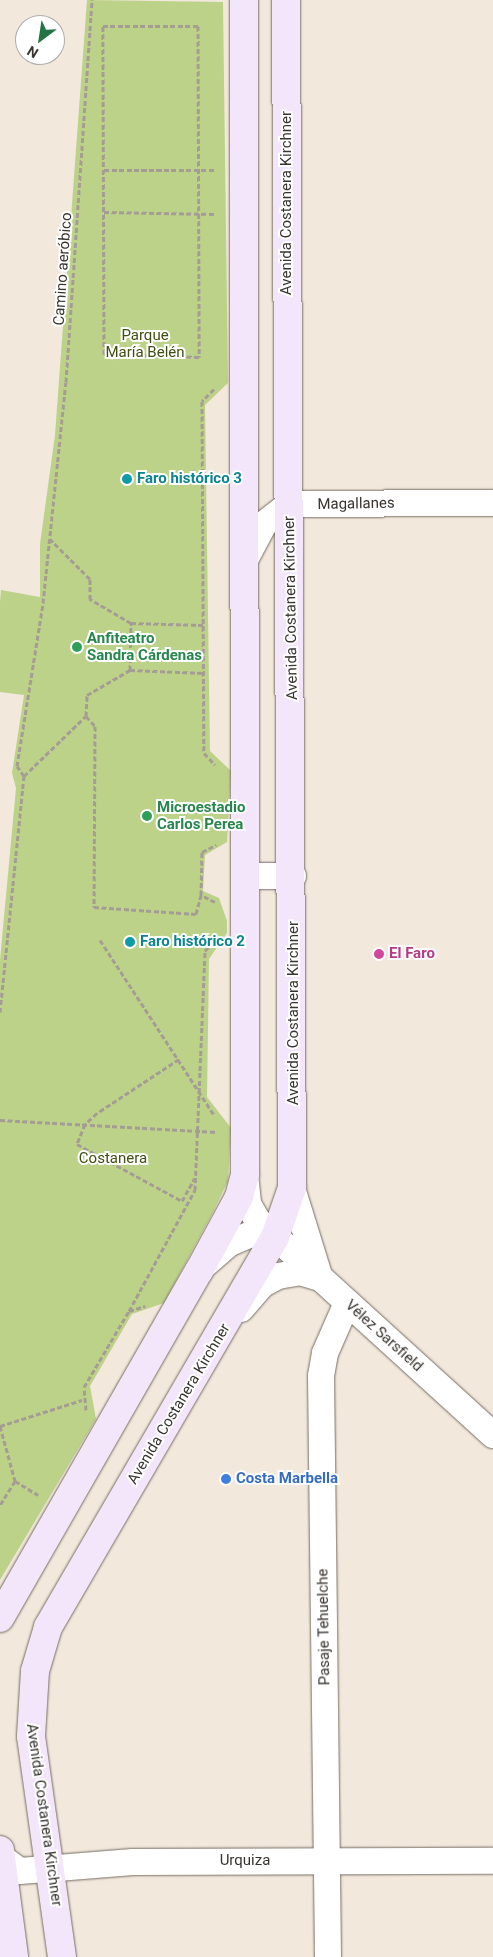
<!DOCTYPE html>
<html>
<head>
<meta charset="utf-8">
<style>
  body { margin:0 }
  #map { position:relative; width:493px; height:1957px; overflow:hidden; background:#f2e8dc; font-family:Roboto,sans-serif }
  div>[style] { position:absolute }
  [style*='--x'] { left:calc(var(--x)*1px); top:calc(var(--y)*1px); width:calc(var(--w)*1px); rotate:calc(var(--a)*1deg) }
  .green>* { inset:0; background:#bcd289 }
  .path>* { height:3px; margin-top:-1.5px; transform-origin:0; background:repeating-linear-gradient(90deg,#a59d94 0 5px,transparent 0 7.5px) }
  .roads { filter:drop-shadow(0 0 1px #766d63) drop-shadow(0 0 1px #766d63) }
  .street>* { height:26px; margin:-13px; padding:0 13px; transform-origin:13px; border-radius:13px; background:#fff }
  .secondary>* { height:28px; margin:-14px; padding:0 14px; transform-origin:14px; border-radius:14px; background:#f3e6fa }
  .dots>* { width:14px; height:14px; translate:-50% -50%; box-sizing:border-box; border:2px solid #fff; border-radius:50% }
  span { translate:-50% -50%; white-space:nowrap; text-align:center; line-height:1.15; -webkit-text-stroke:4px #fff; paint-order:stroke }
  .street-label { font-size:15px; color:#383430 }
  .park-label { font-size:15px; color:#404f11 }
  .culture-label { font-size:15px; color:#0d838f; font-weight:700 }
  .left { translate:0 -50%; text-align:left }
  .leisure-label { font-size:15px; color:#27864d; font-weight:700 }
  .hotel-label { font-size:15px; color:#b23c85; font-weight:700 }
  .shop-label { font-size:15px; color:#366cbe; font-weight:700 }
  .north { position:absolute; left:15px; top:15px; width:50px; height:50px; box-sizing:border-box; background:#fff; border:1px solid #afaeac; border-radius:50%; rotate:211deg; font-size:14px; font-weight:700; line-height:20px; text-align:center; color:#383430 }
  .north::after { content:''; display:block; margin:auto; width:18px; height:22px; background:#237445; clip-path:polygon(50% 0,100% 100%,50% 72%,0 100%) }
</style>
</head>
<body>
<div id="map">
  <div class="green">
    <i style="clip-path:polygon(87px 0,223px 2px,228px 383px,205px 405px,210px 751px,231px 771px,227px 842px,205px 855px,203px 891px,219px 898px,227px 921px,227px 933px,209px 959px,207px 1097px,231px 1128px,228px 1181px,212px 1214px,164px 1303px,132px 1314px,90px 1386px,96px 1419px,0 1580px,0 960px,16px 788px,12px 773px,24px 695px,0 692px,0 602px,1px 590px,40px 597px,40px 544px,55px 435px)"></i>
  </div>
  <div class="path">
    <i style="--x:103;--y:26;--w:95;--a:0"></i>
    <i style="--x:198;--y:26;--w:331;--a:89.8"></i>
    <i style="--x:199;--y:357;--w:95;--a:-178.2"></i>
    <i style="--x:104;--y:354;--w:328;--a:-90.2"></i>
    <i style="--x:104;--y:170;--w:112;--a:0"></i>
    <i style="--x:104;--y:212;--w:110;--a:1"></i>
    <i style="--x:214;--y:389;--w:17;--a:135"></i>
    <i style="--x:202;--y:401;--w:352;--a:89.7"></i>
    <i style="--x:204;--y:753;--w:16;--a:47"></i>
    <i style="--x:131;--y:623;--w:72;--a:1.6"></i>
    <i style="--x:130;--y:670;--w:73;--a:2.4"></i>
    <i style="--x:86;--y:716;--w:13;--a:48"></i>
    <i style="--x:95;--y:726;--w:181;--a:90.3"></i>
    <i style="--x:94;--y:907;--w:102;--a:3.9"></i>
    <i style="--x:196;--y:914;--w:20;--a:-75"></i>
    <i style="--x:24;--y:776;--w:12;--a:-125"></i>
    <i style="--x:17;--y:766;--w:165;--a:-80.9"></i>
    <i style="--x:43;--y:603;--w:222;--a:-84.1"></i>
    <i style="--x:66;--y:382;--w:383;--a:-86.1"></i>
    <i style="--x:215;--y:902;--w:16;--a:-153"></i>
    <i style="--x:201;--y:895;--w:43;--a:-88.7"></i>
    <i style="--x:202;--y:852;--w:16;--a:-27"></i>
    <i style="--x:100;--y:940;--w:209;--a:56.9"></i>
    <i style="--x:0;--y:1012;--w:237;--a:-84.2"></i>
    <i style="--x:24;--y:776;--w:86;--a:-44.1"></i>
    <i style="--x:86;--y:716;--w:21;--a:-87"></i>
    <i style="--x:87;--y:695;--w:50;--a:-30.2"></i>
    <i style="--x:130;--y:670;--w:47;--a:-88.8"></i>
    <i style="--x:131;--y:623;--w:48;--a:-149.7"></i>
    <i style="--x:90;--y:599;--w:20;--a:-90"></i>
    <i style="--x:90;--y:579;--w:57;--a:-135"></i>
    <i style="--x:179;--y:1059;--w:98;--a:146.6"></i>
    <i style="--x:97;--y:1113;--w:16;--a:137"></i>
    <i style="--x:85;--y:1124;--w:22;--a:112"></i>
    <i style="--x:77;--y:1144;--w:119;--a:28.5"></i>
    <i style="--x:182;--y:1201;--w:26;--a:-61"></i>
    <i style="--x:0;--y:1120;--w:217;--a:3.2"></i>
    <i style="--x:129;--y:1311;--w:138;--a:-61.4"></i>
    <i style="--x:195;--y:1190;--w:239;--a:-87.6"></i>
    <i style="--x:205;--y:951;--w:17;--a:-50"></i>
    <i style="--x:86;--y:1410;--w:23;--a:-95"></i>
    <i style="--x:84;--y:1387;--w:88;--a:-59.4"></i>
    <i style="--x:129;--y:1311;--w:17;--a:-17"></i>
    <i style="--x:0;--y:1426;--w:86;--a:-17.6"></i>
    <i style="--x:0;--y:1426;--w:57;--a:74.7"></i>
    <i style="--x:15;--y:1481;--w:28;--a:122"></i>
    <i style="--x:15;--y:1481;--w:27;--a:31"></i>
  </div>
  <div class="roads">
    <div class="street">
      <i style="--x:246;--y:558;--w:38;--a:-62"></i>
      <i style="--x:264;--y:524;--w:33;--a:-38"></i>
      <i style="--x:290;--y:504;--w:203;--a:-0.3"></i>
      <i style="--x:248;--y:876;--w:45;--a:0"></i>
      <i style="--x:245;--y:1174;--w:30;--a:84"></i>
      <i style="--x:248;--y:1204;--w:20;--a:60"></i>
      <i style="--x:258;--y:1221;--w:318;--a:42.3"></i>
      <i style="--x:292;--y:1188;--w:88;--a:72.8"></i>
      <i style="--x:202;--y:1267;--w:37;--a:-41"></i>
      <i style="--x:230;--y:1243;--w:23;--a:-23"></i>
      <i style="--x:251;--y:1234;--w:24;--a:7"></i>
      <i style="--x:241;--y:1309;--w:33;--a:-49"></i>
      <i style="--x:263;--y:1284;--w:17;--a:-28"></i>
      <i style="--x:278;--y:1276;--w:22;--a:-10"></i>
      <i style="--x:300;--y:1272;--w:21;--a:17"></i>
      <i style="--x:2;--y:1858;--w:22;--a:36"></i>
      <i style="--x:20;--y:1871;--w:113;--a:-4.6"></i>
      <i style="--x:133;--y:1862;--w:360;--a:-0.2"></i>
      <i style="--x:328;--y:1957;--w:581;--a:-90.69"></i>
      <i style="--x:321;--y:1376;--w:23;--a:-80"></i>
      <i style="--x:325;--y:1353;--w:55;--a:-66.3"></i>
    </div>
    <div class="secondary">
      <i style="--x:0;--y:1618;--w:400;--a:-60.2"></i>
      <i style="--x:199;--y:1271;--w:84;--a:-61.6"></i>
      <i style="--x:239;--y:1197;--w:24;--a:-75"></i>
      <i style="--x:245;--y:1174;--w:1174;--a:-90.05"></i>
      <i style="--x:0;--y:1850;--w:108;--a:82.5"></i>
      <i style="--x:62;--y:1957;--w:223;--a:-98"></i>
      <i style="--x:31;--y:1736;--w:65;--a:-86.5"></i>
      <i style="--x:35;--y:1671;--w:46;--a:-73.5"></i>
      <i style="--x:48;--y:1627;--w:451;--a:-59.8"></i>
      <i style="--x:275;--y:1237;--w:52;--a:-70.9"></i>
      <i style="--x:292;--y:1188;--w:1188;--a:-90.29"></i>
    </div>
  </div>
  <div class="dots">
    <i style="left:127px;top:479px;background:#0f9aa8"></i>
    <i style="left:77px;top:647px;background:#2e9e5b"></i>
    <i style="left:147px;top:816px;background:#2e9e5b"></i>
    <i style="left:130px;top:942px;background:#0f9aa8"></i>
    <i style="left:379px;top:954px;background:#d1479c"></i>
    <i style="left:226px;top:1479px;background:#3f7fe0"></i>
  </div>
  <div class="street-label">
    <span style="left:287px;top:203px;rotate:-90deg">Avenida Costanera Kirchner</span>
    <span style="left:63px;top:269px;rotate:-86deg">Camino aeróbico</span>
    <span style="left:356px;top:504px;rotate:-1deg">Magallanes</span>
    <span style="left:291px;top:608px;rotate:-91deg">Avenida Costanera Kirchner</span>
    <span style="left:294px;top:1013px;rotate:-90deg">Avenida Costanera Kirchner</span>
    <span style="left:384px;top:1336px;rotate:42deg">Vélez Sarsfield</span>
    <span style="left:179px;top:1404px;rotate:-59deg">Avenida Costanera Kirchner</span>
    <span style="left:324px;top:1627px;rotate:-91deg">Pasaje Tehuelche</span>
    <span style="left:44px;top:1815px;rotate:82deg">Avenida Costanera Kirchner</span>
    <span style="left:245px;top:1861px">Urquiza</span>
  </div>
  <div class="park-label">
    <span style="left:145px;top:344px">Parque<br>María Belén</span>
    <span style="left:113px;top:1159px">Costanera</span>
  </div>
  <div class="culture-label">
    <span class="left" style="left:137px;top:479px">Faro histórico 3</span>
    <span class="left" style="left:140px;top:942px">Faro histórico 2</span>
  </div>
  <div class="leisure-label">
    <span class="left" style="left:87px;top:647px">Anfiteatro<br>Sandra Cárdenas</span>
    <span class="left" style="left:157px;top:816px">Microestadio<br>Carlos Perea</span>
  </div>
  <div class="hotel-label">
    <span class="left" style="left:389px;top:954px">El Faro</span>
  </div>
  <div class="shop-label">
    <span class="left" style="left:236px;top:1479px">Costa Marbella</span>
  </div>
  <div class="north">N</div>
</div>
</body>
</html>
